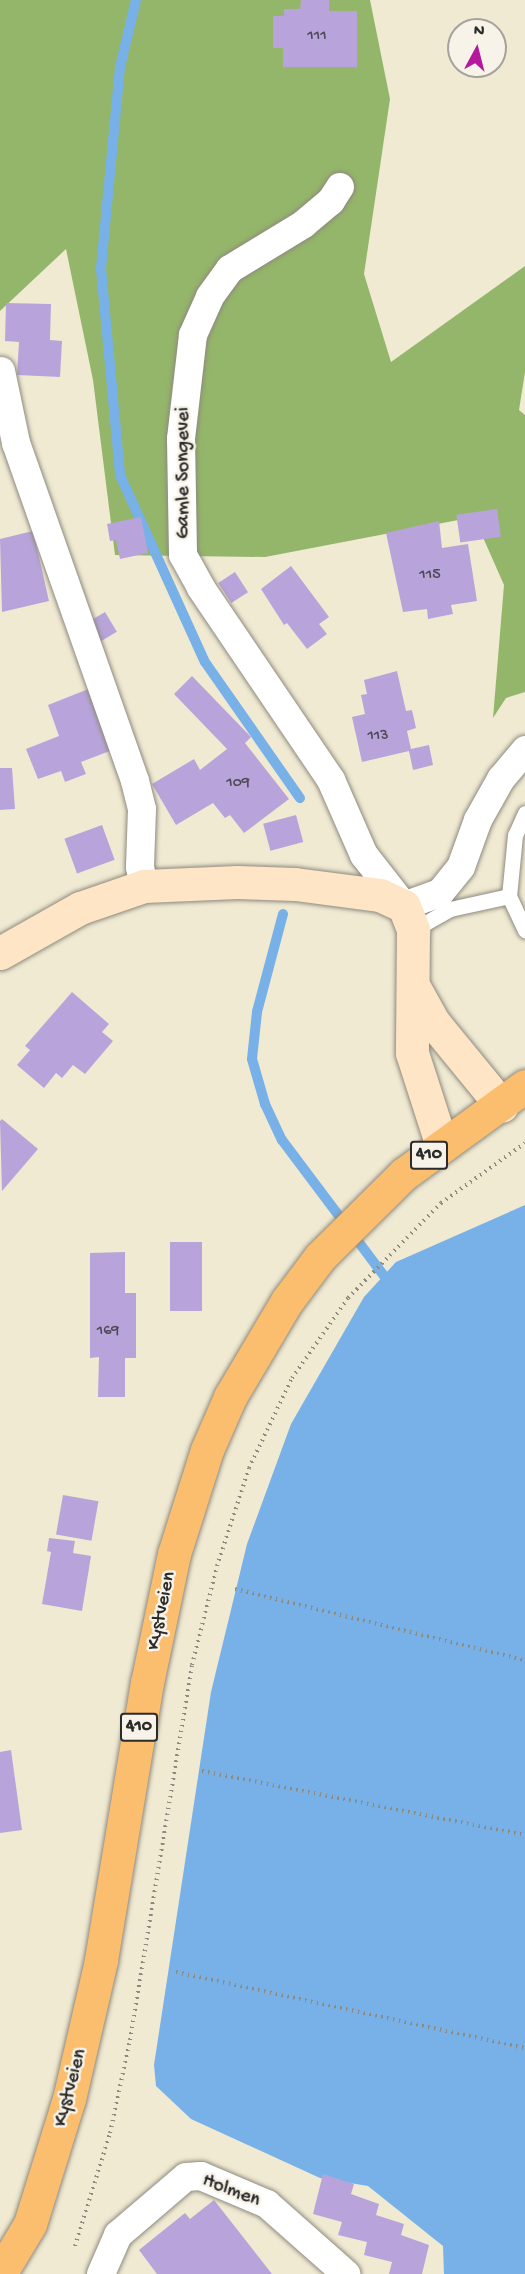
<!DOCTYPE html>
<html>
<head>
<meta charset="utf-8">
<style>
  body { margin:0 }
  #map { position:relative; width:525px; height:2274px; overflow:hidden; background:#f0ead3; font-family:"Gochi Hand",sans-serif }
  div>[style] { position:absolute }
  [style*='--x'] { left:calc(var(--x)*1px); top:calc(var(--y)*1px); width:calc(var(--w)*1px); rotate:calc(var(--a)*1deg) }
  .forest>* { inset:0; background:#94b66a }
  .water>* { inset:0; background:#78b0e8 }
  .stream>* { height:10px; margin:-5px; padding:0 5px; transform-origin:5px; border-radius:5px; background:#78b0e8 }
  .building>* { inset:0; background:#b8a4da; transform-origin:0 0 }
  .path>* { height:4px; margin-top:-2px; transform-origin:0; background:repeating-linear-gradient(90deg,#8e8a7f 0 1.5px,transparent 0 6px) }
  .roads { filter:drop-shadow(0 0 2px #8e8a7f) drop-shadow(0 0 2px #8e8a7f) }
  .lane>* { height:15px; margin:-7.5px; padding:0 7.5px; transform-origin:7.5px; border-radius:7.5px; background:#fff }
  .street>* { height:28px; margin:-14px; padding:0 14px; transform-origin:14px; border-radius:14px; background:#fff }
  .secondary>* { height:33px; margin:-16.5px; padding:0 16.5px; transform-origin:16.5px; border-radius:16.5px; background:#fde5c5 }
  .primary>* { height:33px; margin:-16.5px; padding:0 16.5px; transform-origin:16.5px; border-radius:16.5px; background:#fbbd6e }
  span { translate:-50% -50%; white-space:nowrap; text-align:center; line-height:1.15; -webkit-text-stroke:5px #f7f3e8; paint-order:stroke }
  .number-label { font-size:16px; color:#4e4957 }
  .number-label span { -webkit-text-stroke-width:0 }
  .shield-label span { padding:2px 4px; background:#f7f3e8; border:2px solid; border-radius:4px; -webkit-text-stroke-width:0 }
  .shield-label { font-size:18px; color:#2b2b2b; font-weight:700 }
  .street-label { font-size:20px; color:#2b2b2b }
  .north { position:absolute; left:447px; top:18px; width:60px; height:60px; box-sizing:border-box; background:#f7f3e8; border:2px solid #a5a39c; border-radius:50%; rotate:7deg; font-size:16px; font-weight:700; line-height:24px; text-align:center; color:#2b2b2b }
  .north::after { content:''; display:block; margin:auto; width:21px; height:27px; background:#b5179e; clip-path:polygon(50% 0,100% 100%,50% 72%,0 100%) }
</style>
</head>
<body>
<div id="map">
  <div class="forest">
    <i style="clip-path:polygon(0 0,370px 0,390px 99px,364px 274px,391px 362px,525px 266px,525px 372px,519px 410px,525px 415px,525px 692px,506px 698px,493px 718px,504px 585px,474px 517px,265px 557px,115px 555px,93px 380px,66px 249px,0 311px)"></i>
  </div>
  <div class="water">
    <i style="clip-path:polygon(525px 1205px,525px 2274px,444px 2274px,443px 2246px,368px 2186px,320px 2178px,191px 2119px,156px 2086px,154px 2065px,211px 1692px,247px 1544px,291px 1424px,364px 1297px,396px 1262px)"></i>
  </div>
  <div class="stream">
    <i style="--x:136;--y:0;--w:69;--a:103.4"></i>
    <i style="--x:120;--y:67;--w:203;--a:95.4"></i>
    <i style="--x:101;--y:269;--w:207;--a:84.7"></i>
    <i style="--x:120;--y:475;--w:205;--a:65.6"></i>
    <i style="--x:205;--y:662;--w:166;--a:55.1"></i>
    <i style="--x:283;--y:914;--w:101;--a:104.9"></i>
    <i style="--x:257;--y:1012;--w:47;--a:96.1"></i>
    <i style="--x:252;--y:1059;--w:47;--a:73.9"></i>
    <i style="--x:265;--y:1104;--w:40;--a:65"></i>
    <i style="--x:282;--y:1140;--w:170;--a:53.1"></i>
  </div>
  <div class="building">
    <i style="clip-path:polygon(301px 0,329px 0,329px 11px,357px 11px,357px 67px,283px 67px,283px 48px,273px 48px,273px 16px,284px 16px,284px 9px,300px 9px)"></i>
    <i style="clip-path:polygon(6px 303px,51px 304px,50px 340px,62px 341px,60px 377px,17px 375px,19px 342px,5px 341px)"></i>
    <i style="left:497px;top:509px;width:28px;height:41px;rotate:82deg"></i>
    <i style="clip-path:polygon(141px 517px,148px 553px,120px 559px,116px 540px,110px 541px,107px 524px)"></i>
    <i style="clip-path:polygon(439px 521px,442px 548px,468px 544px,477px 601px,451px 605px,453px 614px,428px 619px,427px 609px,403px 612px,386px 533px)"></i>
    <i style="clip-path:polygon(33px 531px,49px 601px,2px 612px,0 539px)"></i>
    <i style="clip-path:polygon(291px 566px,329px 617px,319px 624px,327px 634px,307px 649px,287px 623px,284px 625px,261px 589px)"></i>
    <i style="left:235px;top:572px;width:24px;height:20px;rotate:57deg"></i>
    <i style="left:105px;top:612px;width:23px;height:20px;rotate:59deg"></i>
    <i style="clip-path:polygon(397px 671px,406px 711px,412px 710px,416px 728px,407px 731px,411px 749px,429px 745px,433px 765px,413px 770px,409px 751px,362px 762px,352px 717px,365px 714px,361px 695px,367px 694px,364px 680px)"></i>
    <i style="clip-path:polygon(192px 676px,251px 737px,245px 743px,289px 799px,244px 833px,230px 815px,225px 818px,213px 803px,176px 825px,152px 784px,194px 759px,200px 770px,227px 749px,174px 694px)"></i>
    <i style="clip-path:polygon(91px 688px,115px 749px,81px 762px,86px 774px,65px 782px,61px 771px,38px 779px,26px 749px,59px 736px,48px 705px)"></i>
    <i style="clip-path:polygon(0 768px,12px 768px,15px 809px,0 810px)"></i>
    <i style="left:296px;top:815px;width:28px;height:34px;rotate:75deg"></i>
    <i style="left:102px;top:825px;width:37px;height:40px;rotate:70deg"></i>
    <i style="clip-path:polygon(72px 992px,109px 1024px,102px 1032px,113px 1041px,85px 1074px,73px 1065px,62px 1078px,56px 1073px,44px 1088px,17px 1065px,30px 1050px,25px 1046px)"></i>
    <i style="clip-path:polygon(2px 1119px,38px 1149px,2px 1191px,0 1121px)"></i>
    <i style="left:170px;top:1242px;width:32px;height:69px"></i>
    <i style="clip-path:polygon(125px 1252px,125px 1293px,136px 1293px,136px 1358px,125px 1358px,125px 1397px,98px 1397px,99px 1357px,90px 1358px,90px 1253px)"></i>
    <i style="left:63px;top:1495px;width:36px;height:40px;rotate:10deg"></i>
    <i style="clip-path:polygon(49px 1538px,75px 1541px,73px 1553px,91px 1556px,82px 1611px,42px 1604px,51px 1552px,47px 1551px)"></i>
    <i style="clip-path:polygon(11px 1750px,22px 1830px,0 1833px,0 1752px)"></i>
    <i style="clip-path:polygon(323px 2174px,354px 2184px,351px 2194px,379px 2204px,376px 2215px,404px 2224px,401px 2235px,429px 2245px,422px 2274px,389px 2274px,392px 2262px,364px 2255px,367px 2242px,338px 2235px,342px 2222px,313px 2214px)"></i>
    <i style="clip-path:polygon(214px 2200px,272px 2274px,157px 2274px,139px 2250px,185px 2213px,190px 2219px)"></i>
  </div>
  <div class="path">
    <i style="--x:235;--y:1589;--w:299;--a:13.8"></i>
    <i style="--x:202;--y:1771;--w:329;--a:11.2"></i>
    <i style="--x:176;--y:1972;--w:357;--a:12.3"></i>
    <i style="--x:75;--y:2246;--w:118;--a:-72.8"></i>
    <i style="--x:110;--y:2133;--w:95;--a:-77.9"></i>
    <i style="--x:130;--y:2040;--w:380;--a:-80.6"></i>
    <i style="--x:192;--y:1665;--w:102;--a:-75.8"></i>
    <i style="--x:217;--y:1566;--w:103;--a:-71.9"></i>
    <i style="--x:249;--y:1468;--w:100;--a:-64.5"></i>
    <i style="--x:292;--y:1378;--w:98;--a:-55"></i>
    <i style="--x:348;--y:1298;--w:133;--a:-45.6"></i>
    <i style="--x:441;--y:1203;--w:103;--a:-35.5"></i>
  </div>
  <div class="roads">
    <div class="lane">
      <i style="--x:525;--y:813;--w:24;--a:114"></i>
      <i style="--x:515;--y:835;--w:61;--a:95.6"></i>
      <i style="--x:509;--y:896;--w:38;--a:65"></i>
      <i style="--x:413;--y:930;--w:43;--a:-29.6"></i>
      <i style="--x:450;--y:909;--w:60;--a:-12.4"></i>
    </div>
    <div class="street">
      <i style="--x:340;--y:187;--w:17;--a:123"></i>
      <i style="--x:331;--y:201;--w:35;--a:140"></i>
      <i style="--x:304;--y:224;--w:87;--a:148.7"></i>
      <i style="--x:230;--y:269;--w:34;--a:126"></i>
      <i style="--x:210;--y:297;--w:42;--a:114.1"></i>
      <i style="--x:193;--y:335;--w:105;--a:96.6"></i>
      <i style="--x:181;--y:439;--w:116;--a:89"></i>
      <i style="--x:183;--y:555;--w:38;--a:61"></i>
      <i style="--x:201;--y:588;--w:232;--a:55.9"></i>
      <i style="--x:331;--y:780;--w:82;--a:66.3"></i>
      <i style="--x:364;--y:855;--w:65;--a:51.9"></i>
      <i style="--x:404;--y:906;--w:38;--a:-20"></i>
      <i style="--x:440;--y:893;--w:33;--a:-51"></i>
      <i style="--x:461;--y:867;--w:50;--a:-70.1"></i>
      <i style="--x:478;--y:820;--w:47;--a:-60.7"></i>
      <i style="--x:501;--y:779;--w:38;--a:-50"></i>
      <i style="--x:1;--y:371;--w:74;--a:78.2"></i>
      <i style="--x:16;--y:443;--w:358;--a:70.6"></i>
      <i style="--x:135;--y:781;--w:29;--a:76"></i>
      <i style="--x:142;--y:809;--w:58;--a:92"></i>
      <i style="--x:140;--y:867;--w:19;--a:78"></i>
      <i style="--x:101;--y:2274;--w:43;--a:-66.4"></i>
      <i style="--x:118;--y:2235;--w:89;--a:-40.5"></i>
      <i style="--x:186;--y:2177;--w:15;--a:-4"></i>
      <i style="--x:201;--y:2176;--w:72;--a:23"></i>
      <i style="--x:267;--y:2204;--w:106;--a:41.5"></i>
    </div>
    <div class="secondary">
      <i style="--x:0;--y:953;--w:92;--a:-29.4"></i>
      <i style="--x:80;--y:908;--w:68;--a:-19"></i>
      <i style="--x:144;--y:886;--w:93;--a:-2.5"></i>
      <i style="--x:237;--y:882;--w:58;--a:2"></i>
      <i style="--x:295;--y:884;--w:86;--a:7.4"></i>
      <i style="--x:380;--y:895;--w:26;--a:25"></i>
      <i style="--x:404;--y:906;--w:26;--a:69"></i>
      <i style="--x:413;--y:930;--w:123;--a:90.5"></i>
      <i style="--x:412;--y:1053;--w:98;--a:72.1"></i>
      <i style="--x:415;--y:989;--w:39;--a:61"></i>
      <i style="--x:434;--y:1023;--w:107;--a:50.7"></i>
    </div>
    <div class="primary">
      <i style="--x:0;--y:2274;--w:58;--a:-59"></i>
      <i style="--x:30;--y:2224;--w:131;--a:-72.7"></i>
      <i style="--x:69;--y:2099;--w:143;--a:-77"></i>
      <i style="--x:101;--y:1960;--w:281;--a:-80.6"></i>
      <i style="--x:147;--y:1683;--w:132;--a:-78.2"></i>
      <i style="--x:174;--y:1554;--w:109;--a:-72.4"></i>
      <i style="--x:207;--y:1450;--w:58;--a:-66.5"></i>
      <i style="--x:230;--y:1397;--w:112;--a:-59.3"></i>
      <i style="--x:287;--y:1301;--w:55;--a:-53.1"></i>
      <i style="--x:320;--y:1257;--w:118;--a:-44.7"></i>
      <i style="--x:404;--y:1174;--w:150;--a:-36"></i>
    </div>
  </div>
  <div class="number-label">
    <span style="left:317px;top:37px">111</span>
    <span style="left:430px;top:576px">115</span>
    <span style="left:378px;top:737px">113</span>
    <span style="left:238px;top:784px">109</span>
    <span style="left:108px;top:1332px">169</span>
  </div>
  <div class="shield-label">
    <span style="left:429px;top:1155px">410</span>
    <span style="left:139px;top:1727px">410</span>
  </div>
  <div class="street-label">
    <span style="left:184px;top:473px;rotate:-90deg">Gamle Songevei</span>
    <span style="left:162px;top:1611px;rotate:-78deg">Kystveien</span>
    <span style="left:71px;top:2088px;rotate:-75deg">Kystveien</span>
    <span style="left:231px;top:2191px;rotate:21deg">Holmen</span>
  </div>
  <div class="north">N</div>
</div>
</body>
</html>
